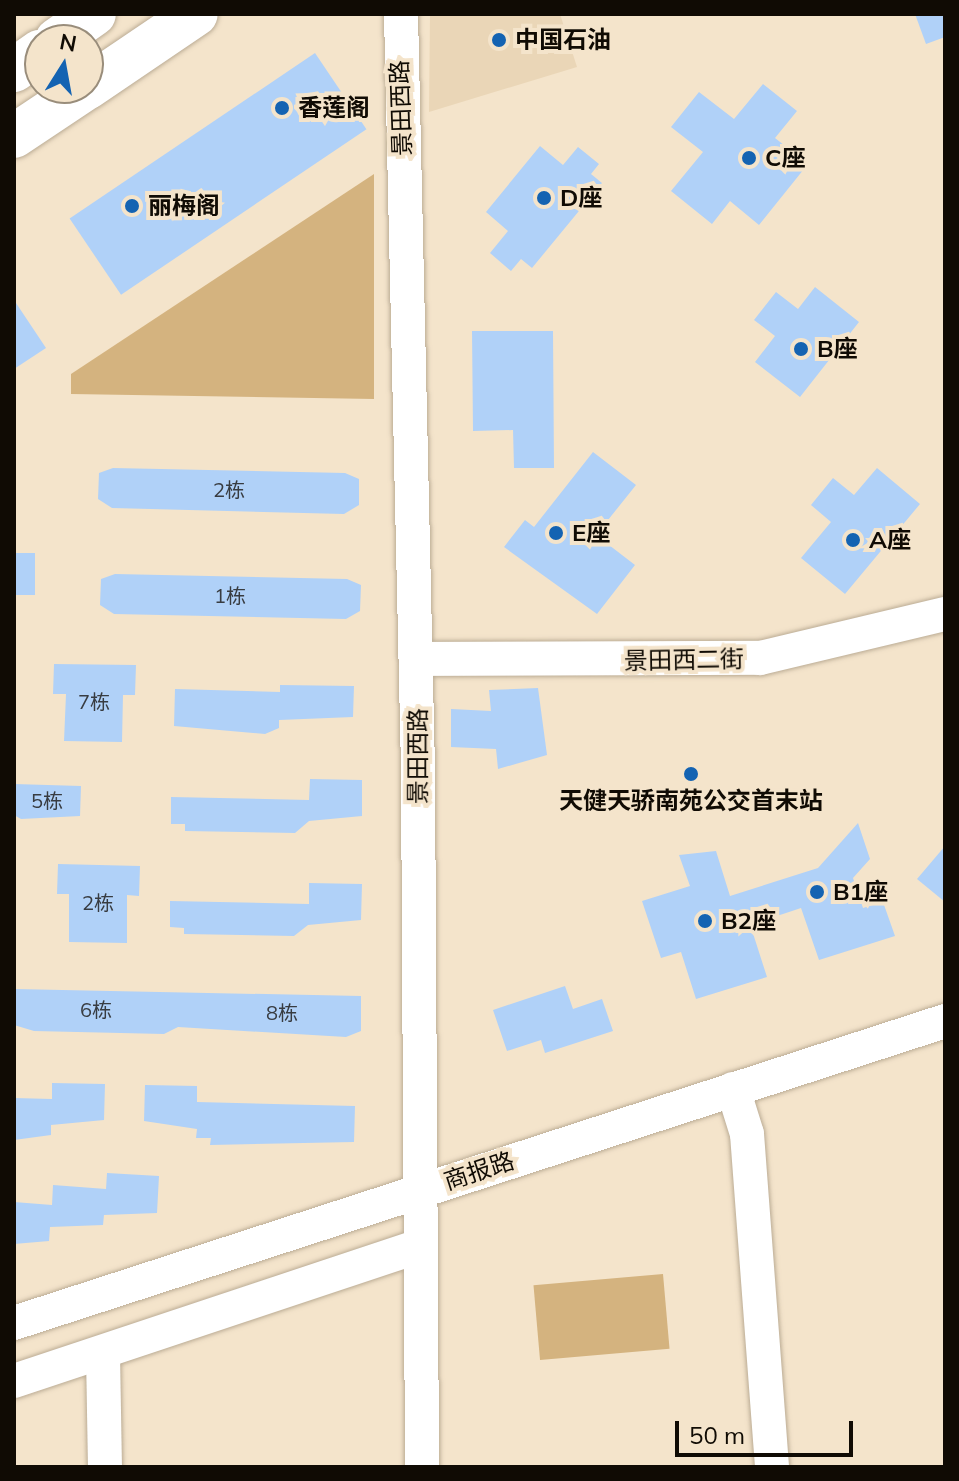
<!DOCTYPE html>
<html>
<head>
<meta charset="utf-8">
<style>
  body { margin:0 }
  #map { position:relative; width:959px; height:1481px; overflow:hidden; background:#f4e4cb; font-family:Mulish,"Noto Sans SC",sans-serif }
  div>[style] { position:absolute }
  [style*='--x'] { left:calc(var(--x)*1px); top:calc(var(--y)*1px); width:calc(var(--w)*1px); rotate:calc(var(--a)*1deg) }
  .built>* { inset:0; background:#ead6b7 }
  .green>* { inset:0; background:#d4b37f; transform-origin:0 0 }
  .building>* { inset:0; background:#b0d1f8; transform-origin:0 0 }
  .roads { filter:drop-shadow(0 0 2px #bbac95) drop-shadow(0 0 2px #bbac95) }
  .minor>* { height:34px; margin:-17px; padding:0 17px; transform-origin:17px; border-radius:17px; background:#fff }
  .major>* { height:44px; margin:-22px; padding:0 22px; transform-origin:22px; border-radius:22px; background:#fff }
  .dots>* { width:22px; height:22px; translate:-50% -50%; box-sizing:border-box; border:4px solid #f4e4cb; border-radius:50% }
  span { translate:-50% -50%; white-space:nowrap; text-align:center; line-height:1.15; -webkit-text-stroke:8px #f4e4cb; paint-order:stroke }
  .number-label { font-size:20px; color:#383c41 }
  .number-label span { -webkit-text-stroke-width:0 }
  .poi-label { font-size:24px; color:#100b04; font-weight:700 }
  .left { translate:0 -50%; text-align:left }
  .street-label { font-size:24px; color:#100b04 }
  .frame { position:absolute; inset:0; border:16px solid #100b04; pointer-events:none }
  .north { position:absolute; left:24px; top:24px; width:80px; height:80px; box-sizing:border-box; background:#f4e4cb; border:2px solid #998d7b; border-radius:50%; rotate:11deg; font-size:22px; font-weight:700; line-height:32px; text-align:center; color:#100b04 }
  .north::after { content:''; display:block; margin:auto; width:28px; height:36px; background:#1463b2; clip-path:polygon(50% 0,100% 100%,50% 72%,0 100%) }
  .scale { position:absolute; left:675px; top:1421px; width:178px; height:36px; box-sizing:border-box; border:4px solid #100b04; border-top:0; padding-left:10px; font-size:24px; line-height:28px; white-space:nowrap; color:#100b04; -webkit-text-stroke:6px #f4e4cb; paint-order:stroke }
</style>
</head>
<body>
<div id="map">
  <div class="built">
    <i style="clip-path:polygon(430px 14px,560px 14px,577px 67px,429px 112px)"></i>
  </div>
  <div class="green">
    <i style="clip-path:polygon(374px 174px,374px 399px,71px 394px,71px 374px)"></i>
    <i style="left:663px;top:1274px;width:75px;height:130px;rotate:85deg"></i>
  </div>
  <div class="building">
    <i style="clip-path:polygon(915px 14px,945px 14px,945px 37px,926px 44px)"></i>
    <i style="left:315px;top:53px;width:92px;height:296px;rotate:56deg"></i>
    <i style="clip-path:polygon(763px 84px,797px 111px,775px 138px,808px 164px,759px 225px,730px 201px,712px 224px,671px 191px,703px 152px,671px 127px,699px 92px,734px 119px)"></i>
    <i style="clip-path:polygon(540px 146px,563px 165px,578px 147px,599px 164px,591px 174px,602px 183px,532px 268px,521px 259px,511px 271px,490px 253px,508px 231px,486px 212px)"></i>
    <i style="clip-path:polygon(815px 287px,859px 322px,800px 397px,755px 362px,775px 336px,754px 320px,776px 292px,798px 309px)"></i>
    <i style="clip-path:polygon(14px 300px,46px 348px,14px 369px)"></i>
    <i style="clip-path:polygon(472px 331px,553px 331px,554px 468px,514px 468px,513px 430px,473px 431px)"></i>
    <i style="clip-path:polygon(593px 452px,636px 485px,596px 535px,635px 565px,597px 614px,504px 547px,525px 520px,534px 527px)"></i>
    <i style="clip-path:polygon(113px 468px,345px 473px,359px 479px,359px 505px,344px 514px,112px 508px,98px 499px,99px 473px)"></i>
    <i style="clip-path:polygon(877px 468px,920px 504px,845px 594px,801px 558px,831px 522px,811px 505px,833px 478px,854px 495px)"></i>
    <i style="left:14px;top:553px;width:21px;height:42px"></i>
    <i style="clip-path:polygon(115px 574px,347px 579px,361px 585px,360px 611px,346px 619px,114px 614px,100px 605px,101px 579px)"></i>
    <i style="clip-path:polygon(54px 664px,136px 665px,135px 695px,123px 695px,122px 742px,64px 741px,66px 694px,53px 694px)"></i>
    <i style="clip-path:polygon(280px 685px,354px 686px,353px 717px,279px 720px,279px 728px,265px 734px,174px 726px,175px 689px,280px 692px)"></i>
    <i style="clip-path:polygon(538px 688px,547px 755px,498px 769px,496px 749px,451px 747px,451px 709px,491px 711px,489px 690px)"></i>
    <i style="clip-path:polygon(310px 779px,362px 780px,362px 816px,309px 821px,295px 833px,185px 831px,185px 824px,171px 824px,171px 797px,309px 800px)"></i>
    <i style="clip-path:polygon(14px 784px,81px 786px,80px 816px,21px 819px,14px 815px)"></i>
    <i style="clip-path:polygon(858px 823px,870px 859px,853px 878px,863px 908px,883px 902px,895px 936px,819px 960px,801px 908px,783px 914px,750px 924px,767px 977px,696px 999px,681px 952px,661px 958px,642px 901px,690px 886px,679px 855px,716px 851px,730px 896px,818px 868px)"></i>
    <i style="clip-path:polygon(945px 846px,945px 902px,917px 879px)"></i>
    <i style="clip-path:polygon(58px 864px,140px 866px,139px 896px,127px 895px,127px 943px,69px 942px,69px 894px,57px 894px)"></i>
    <i style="clip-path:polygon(309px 883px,362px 884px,361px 920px,308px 925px,294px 936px,184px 934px,184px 928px,170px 927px,170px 901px,309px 904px)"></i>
    <i style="clip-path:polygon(565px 986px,573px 1009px,602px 999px,613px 1031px,545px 1053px,541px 1040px,507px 1051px,493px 1010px)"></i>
    <i style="clip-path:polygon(14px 989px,361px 996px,361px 1031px,346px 1037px,178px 1027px,164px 1034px,34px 1031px,14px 1025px)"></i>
    <i style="clip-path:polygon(52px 1083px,105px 1084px,104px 1120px,51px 1125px,51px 1135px,14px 1140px,14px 1098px,52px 1099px)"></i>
    <i style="clip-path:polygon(145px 1085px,197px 1086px,197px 1102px,355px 1106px,354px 1142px,210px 1145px,211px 1138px,196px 1138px,197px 1129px,144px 1121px)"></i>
    <i style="clip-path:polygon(107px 1173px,159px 1176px,157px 1213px,104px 1215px,103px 1225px,50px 1227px,49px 1241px,14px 1244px,14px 1202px,52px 1205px,53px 1185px,106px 1189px)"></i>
  </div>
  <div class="roads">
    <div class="minor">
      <i style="--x:401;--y:14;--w:757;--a:88.71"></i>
      <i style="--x:418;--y:771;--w:696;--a:89.67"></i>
      <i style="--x:417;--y:659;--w:343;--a:-0.2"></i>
      <i style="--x:760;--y:658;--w:190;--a:-13.4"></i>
      <i style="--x:733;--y:1089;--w:47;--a:72.7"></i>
      <i style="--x:747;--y:1134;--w:334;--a:85.7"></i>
      <i style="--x:14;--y:1323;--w:979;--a:-17.97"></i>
      <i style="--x:103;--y:1354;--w:113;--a:89"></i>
      <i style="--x:14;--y:1381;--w:425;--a:-18.4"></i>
    </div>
    <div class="major">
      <i style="--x:57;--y:40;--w:45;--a:-35.1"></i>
      <i style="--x:14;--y:70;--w:32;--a:-35"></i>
      <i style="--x:88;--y:87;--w:130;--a:-34.1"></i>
      <i style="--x:14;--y:136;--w:87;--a:-33.7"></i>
    </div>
  </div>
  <div class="dots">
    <i style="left:499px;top:40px;background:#1463b2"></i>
    <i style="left:282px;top:108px;background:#1463b2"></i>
    <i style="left:749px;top:158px;background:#1463b2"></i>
    <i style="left:544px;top:198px;background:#1463b2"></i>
    <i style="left:132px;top:206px;background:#1463b2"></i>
    <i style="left:801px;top:349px;background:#1463b2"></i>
    <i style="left:556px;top:533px;background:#1463b2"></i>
    <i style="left:853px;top:540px;background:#1463b2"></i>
    <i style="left:691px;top:774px;background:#1463b2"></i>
    <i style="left:817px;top:892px;background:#1463b2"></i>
    <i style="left:705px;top:921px;background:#1463b2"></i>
  </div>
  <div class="number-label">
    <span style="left:229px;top:489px">2栋</span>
    <span style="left:230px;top:595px">1栋</span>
    <span style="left:94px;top:701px">7栋</span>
    <span style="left:47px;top:800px">5栋</span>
    <span style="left:98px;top:902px">2栋</span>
    <span style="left:96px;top:1009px">6栋</span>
    <span style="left:282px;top:1012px">8栋</span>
  </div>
  <div class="poi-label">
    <span class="left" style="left:515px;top:40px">中国石油</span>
    <span class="left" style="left:298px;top:108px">香莲阁</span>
    <span class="left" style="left:765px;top:158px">C座</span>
    <span class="left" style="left:560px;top:198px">D座</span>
    <span class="left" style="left:148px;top:206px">丽梅阁</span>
    <span class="left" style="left:817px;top:349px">B座</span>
    <span class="left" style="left:572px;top:533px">E座</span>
    <span class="left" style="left:869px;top:540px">A座</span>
    <span style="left:691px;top:801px">天健天骄南苑公交首末站</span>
    <span class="left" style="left:833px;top:892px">B1座</span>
    <span class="left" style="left:721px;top:921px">B2座</span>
  </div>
  <div class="street-label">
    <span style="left:401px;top:108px;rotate:-92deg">景田西路</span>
    <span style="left:684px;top:660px;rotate:-1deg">景田西二街</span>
    <span style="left:418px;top:756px;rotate:-90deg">景田西路</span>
    <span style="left:479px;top:1171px;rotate:-18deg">商报路</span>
  </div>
  <div class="frame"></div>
  <div class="north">N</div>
  <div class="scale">50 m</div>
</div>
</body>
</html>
